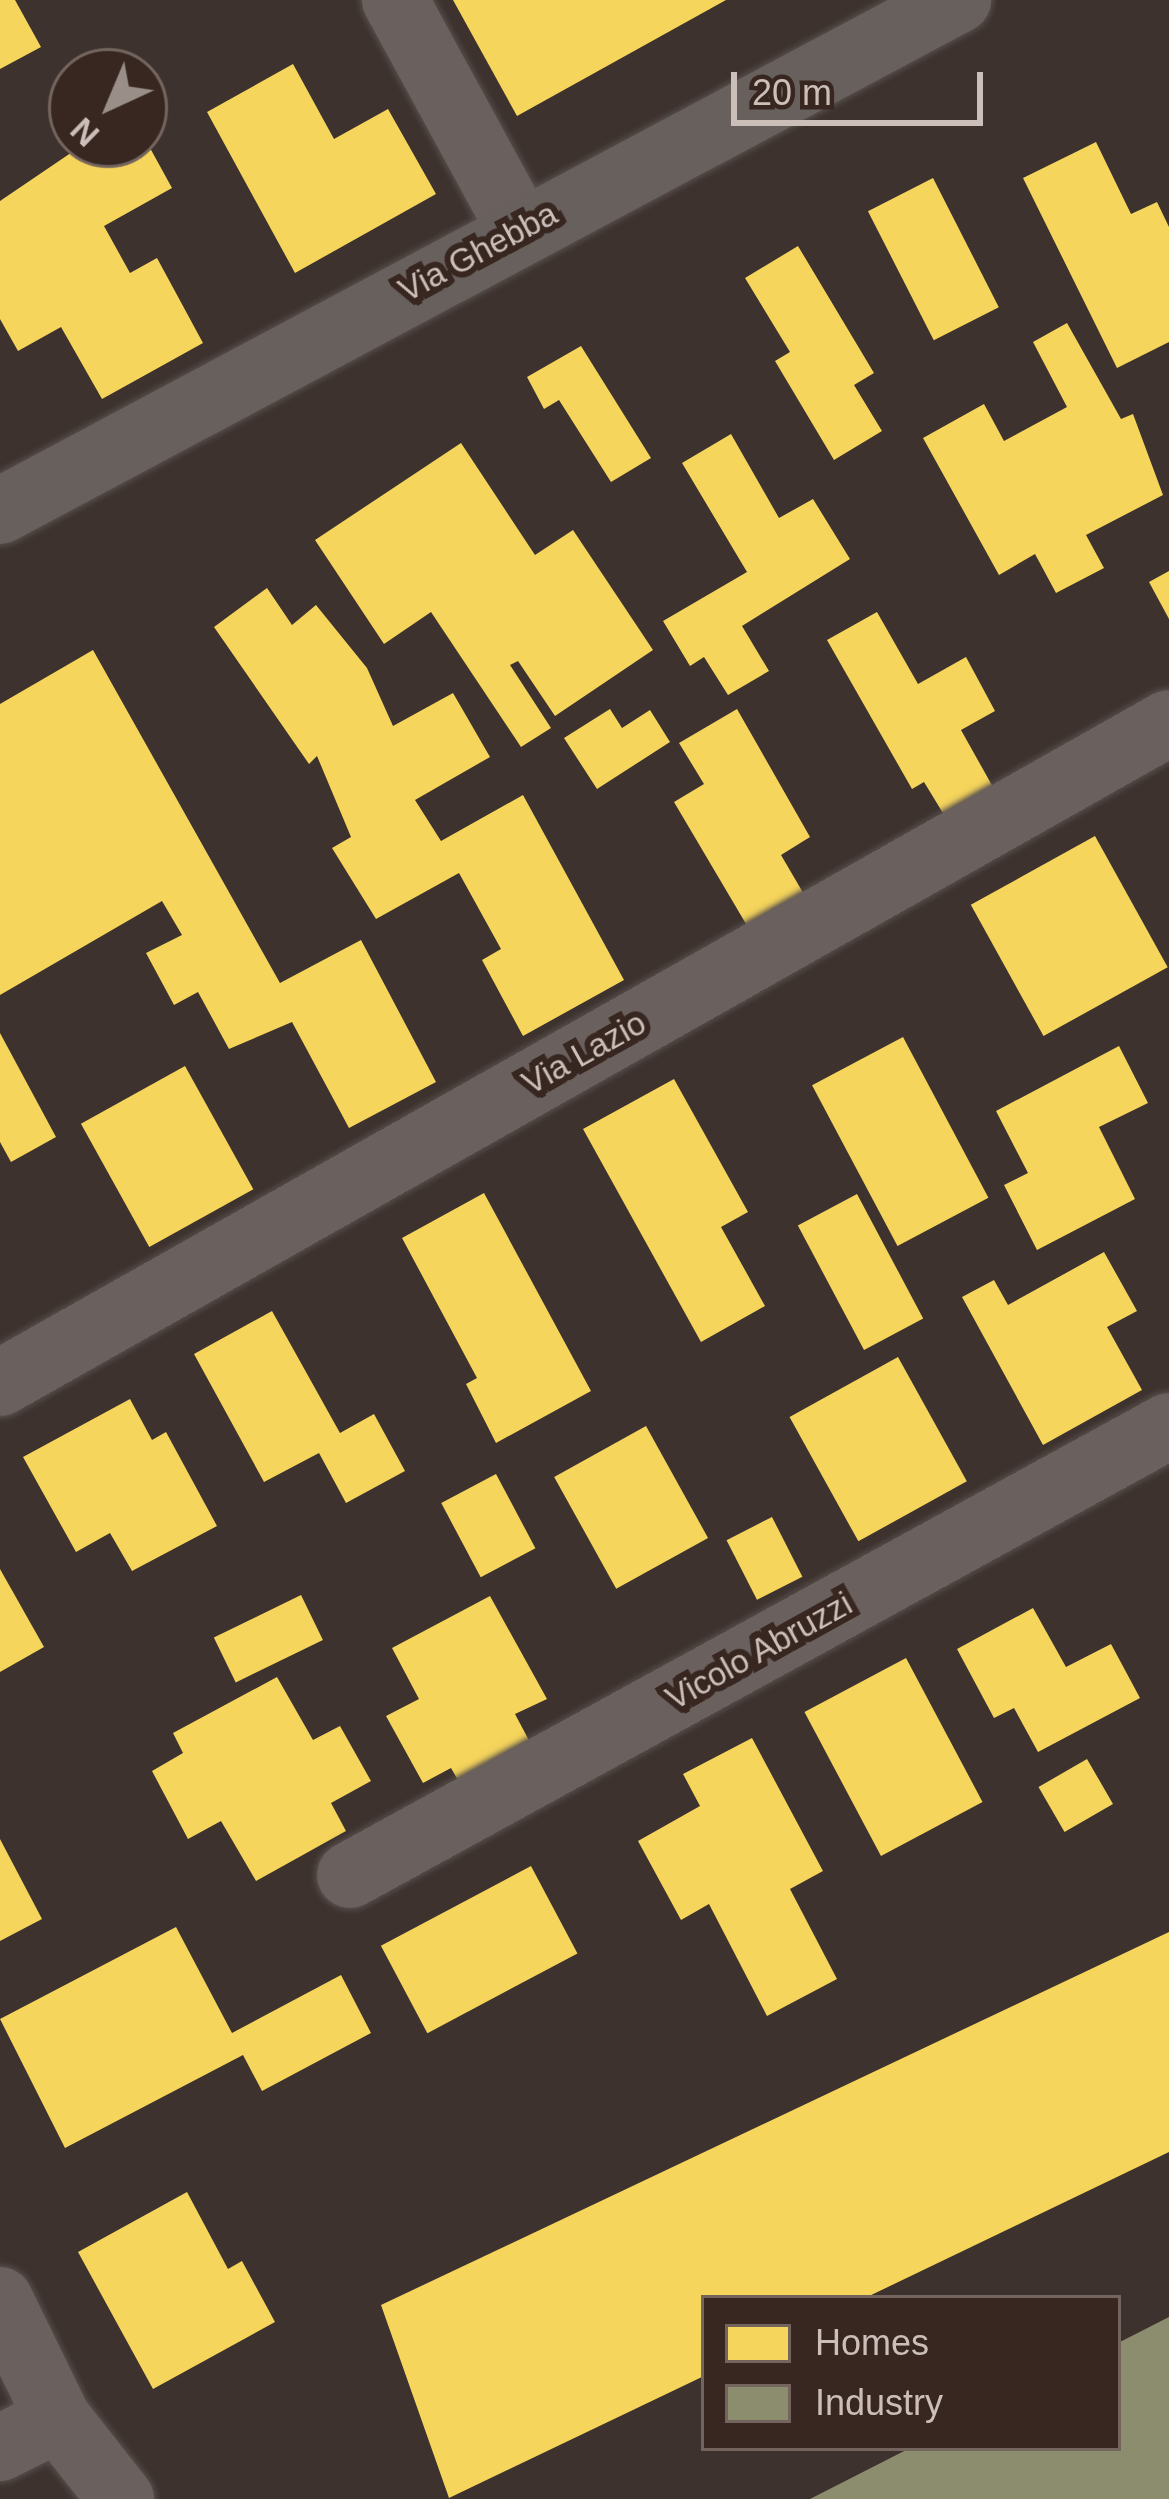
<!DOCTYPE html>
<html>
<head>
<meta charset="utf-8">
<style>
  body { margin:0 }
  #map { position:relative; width:1169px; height:2499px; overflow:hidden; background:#3d322e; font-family:Helvetica,sans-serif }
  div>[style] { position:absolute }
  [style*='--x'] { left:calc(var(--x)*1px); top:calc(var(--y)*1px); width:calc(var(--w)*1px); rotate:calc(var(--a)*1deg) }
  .homes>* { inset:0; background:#f6d55c; transform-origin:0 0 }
  .industry>* { inset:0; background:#8c8c6e }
  .roads { filter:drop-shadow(0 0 3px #574f4c) drop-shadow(0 0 3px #574f4c) }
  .street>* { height:66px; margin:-33px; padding:0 33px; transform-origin:33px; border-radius:33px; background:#6a615e }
  .secondary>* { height:66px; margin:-33px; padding:0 33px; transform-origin:33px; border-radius:33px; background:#68605d }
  span { translate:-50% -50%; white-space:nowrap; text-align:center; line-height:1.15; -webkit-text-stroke:12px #382721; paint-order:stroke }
  .street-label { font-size:33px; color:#ccbfb9 }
  .legend { position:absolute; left:701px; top:2295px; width:420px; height:156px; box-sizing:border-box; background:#382721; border:3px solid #73645e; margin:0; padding:15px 21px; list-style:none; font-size:36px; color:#ccbfb9 }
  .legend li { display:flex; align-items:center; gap:24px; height:60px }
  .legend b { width:60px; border:3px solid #73645e }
  .north { position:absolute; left:48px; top:48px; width:120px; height:120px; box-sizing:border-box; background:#382721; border:3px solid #73645e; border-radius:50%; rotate:224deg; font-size:33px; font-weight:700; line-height:48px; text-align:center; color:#ccbfb9 }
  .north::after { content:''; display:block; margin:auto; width:42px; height:54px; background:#9a8e88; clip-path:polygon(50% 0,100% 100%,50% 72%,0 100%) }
  .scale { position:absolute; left:731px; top:72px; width:252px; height:54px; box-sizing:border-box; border:6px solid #ccbfb9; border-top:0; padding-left:15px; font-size:36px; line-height:42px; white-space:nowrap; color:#ccbfb9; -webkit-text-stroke:9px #382721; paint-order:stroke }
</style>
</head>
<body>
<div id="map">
  <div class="homes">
    <i style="clip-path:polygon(0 0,15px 0,41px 47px,0 69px)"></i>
    <i style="clip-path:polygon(453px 0,726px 0,517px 116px)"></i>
    <i style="clip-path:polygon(293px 64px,334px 139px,388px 109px,436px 194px,295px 273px,207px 112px)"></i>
    <i style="clip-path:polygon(144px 137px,172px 188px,104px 226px,130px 273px,157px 258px,203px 343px,102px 399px,61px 327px,18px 351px,0 319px,0 201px,84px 144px)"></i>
    <i style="clip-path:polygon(1096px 142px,1131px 214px,1157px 202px,1169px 227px,1169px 342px,1117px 368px,1023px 178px)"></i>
    <i style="left:933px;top:178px;width:145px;height:73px;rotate:63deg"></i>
    <i style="clip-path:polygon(798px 246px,874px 373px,854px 385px,882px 431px,834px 460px,775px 361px,790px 352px,745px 278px)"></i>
    <i style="clip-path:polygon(1067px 323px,1121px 419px,1133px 414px,1163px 495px,1086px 535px,1104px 568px,1056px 593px,1035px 554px,999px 575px,923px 438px,984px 404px,1004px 441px,1067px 407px,1033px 342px)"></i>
    <i style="clip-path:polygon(581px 346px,651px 458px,611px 482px,559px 400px,544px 409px,527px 377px)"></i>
    <i style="clip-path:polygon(731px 434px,779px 518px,813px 499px,850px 559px,742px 626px,769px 671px,728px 695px,704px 657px,690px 666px,663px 621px,747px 572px,682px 463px)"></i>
    <i style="clip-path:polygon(461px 443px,535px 555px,573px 530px,653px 650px,555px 716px,518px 661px,510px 665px,551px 728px,521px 747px,431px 612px,384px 644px,315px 540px)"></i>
    <i style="clip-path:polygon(1169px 571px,1169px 619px,1149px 582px)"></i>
    <i style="clip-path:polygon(267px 588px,292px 625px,316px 605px,367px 668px,393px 726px,453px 693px,490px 757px,415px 800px,441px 841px,523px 795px,624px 980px,523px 1036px,482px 960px,501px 949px,459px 873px,376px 919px,332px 848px,351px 837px,317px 756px,309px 764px,214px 627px)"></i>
    <i style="clip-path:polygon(877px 612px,918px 684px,966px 657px,995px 711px,961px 730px,998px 796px,949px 823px,924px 782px,912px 789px,827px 640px)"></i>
    <i style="clip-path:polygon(93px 650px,280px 983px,361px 940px,436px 1082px,349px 1128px,292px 1022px,229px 1049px,198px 992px,174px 1005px,146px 953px,182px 935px,162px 901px,0 995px,0 704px)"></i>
    <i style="clip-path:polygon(610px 709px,622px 728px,650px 710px,670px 742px,597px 789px,564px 738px)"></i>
    <i style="clip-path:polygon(737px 709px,810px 837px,781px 855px,805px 896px,749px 929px,674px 802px,704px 784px,679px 743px)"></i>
    <i style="left:1095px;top:836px;width:150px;height:142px;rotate:61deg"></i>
    <i style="clip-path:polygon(0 1033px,56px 1137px,11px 1162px,0 1142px)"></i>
    <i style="left:903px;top:1037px;width:182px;height:103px;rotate:62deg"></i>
    <i style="clip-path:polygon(1119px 1046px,1148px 1103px,1099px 1127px,1135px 1199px,1037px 1250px,1004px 1185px,1028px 1173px,996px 1111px)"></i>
    <i style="left:185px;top:1066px;width:141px;height:119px;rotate:61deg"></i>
    <i style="clip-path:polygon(674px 1079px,748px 1212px,721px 1227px,765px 1306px,701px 1342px,583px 1129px)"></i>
    <i style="clip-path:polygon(484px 1193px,591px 1391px,496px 1443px,466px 1384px,477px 1378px,402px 1238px)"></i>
    <i style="left:857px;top:1194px;width:141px;height:67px;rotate:62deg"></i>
    <i style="clip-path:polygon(1104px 1252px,1137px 1311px,1107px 1327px,1142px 1390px,1043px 1445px,962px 1297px,994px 1280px,1008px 1305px)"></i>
    <i style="clip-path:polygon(272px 1311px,340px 1433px,374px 1414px,405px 1471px,346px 1503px,319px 1453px,264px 1482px,194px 1354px)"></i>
    <i style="left:898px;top:1357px;width:142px;height:124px;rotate:61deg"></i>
    <i style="clip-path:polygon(130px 1399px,152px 1440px,166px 1432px,217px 1526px,132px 1571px,110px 1533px,76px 1552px,23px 1457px)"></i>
    <i style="left:646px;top:1426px;width:128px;height:105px;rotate:61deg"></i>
    <i style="left:496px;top:1474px;width:84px;height:62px;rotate:62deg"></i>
    <i style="left:772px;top:1517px;width:67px;height:51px;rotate:63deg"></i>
    <i style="clip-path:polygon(0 1569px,44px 1647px,0 1672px)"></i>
    <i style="left:301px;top:1595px;width:50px;height:97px;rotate:64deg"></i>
    <i style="clip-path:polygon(490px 1596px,547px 1699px,515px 1714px,541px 1763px,470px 1801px,451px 1768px,423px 1783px,386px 1716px,419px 1699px,392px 1648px)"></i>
    <i style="clip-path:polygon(1033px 1608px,1066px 1667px,1111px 1644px,1140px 1698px,1038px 1752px,1014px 1708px,994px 1718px,957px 1649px)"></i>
    <i style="left:906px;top:1658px;width:163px;height:115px;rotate:62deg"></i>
    <i style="clip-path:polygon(277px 1677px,313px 1740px,340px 1726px,371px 1781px,331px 1803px,346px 1831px,256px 1881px,221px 1821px,188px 1839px,152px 1771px,183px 1753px,173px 1733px)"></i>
    <i style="clip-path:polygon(752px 1738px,823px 1871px,790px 1889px,837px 1979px,767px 2016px,709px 1904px,681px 1920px,638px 1841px,700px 1806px,683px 1774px)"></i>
    <i style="left:1087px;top:1759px;width:52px;height:56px;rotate:60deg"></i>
    <i style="clip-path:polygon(0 1839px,42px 1919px,0 1941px)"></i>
    <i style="left:531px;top:1866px;width:99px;height:170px;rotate:62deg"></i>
    <i style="clip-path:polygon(176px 1927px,232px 2033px,341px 1975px,371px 2033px,262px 2091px,243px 2055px,65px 2148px,0 2019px)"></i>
    <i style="clip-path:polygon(1169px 1932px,1169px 2152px,865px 2298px,704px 2298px,704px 2376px,449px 2498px,381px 2305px)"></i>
    <i style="clip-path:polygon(187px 2192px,228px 2269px,242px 2261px,275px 2322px,153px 2389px,78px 2252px)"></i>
  </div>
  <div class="industry">
    <i style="clip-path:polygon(1169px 2317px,1169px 2499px,810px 2499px,910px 2448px,1118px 2448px,1118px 2343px)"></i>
  </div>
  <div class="roads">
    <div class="street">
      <i style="--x:395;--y:0;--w:261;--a:61.4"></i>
      <i style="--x:0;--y:1383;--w:1342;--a:-29.45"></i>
      <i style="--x:350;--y:1875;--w:934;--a:-28.73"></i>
      <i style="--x:0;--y:2300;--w:132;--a:64"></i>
      <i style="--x:0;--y:2448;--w:65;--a:-26.6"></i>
      <i style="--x:58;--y:2419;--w:102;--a:51.8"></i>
    </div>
    <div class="secondary">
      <i style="--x:0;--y:511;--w:1086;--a:-28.08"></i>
    </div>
  </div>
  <div class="street-label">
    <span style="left:478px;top:252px;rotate:-28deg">Via Ghebba</span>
    <span style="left:584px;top:1053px;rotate:-29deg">Via Lazio</span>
    <span style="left:759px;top:1651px;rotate:-29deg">Vicolo Abruzzi</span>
  </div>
  <ul class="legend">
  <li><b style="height:33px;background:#f6d55c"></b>Homes</li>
  <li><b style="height:33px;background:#8c8c6e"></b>Industry</li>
  </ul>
  <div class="north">N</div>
  <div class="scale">20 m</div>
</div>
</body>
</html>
